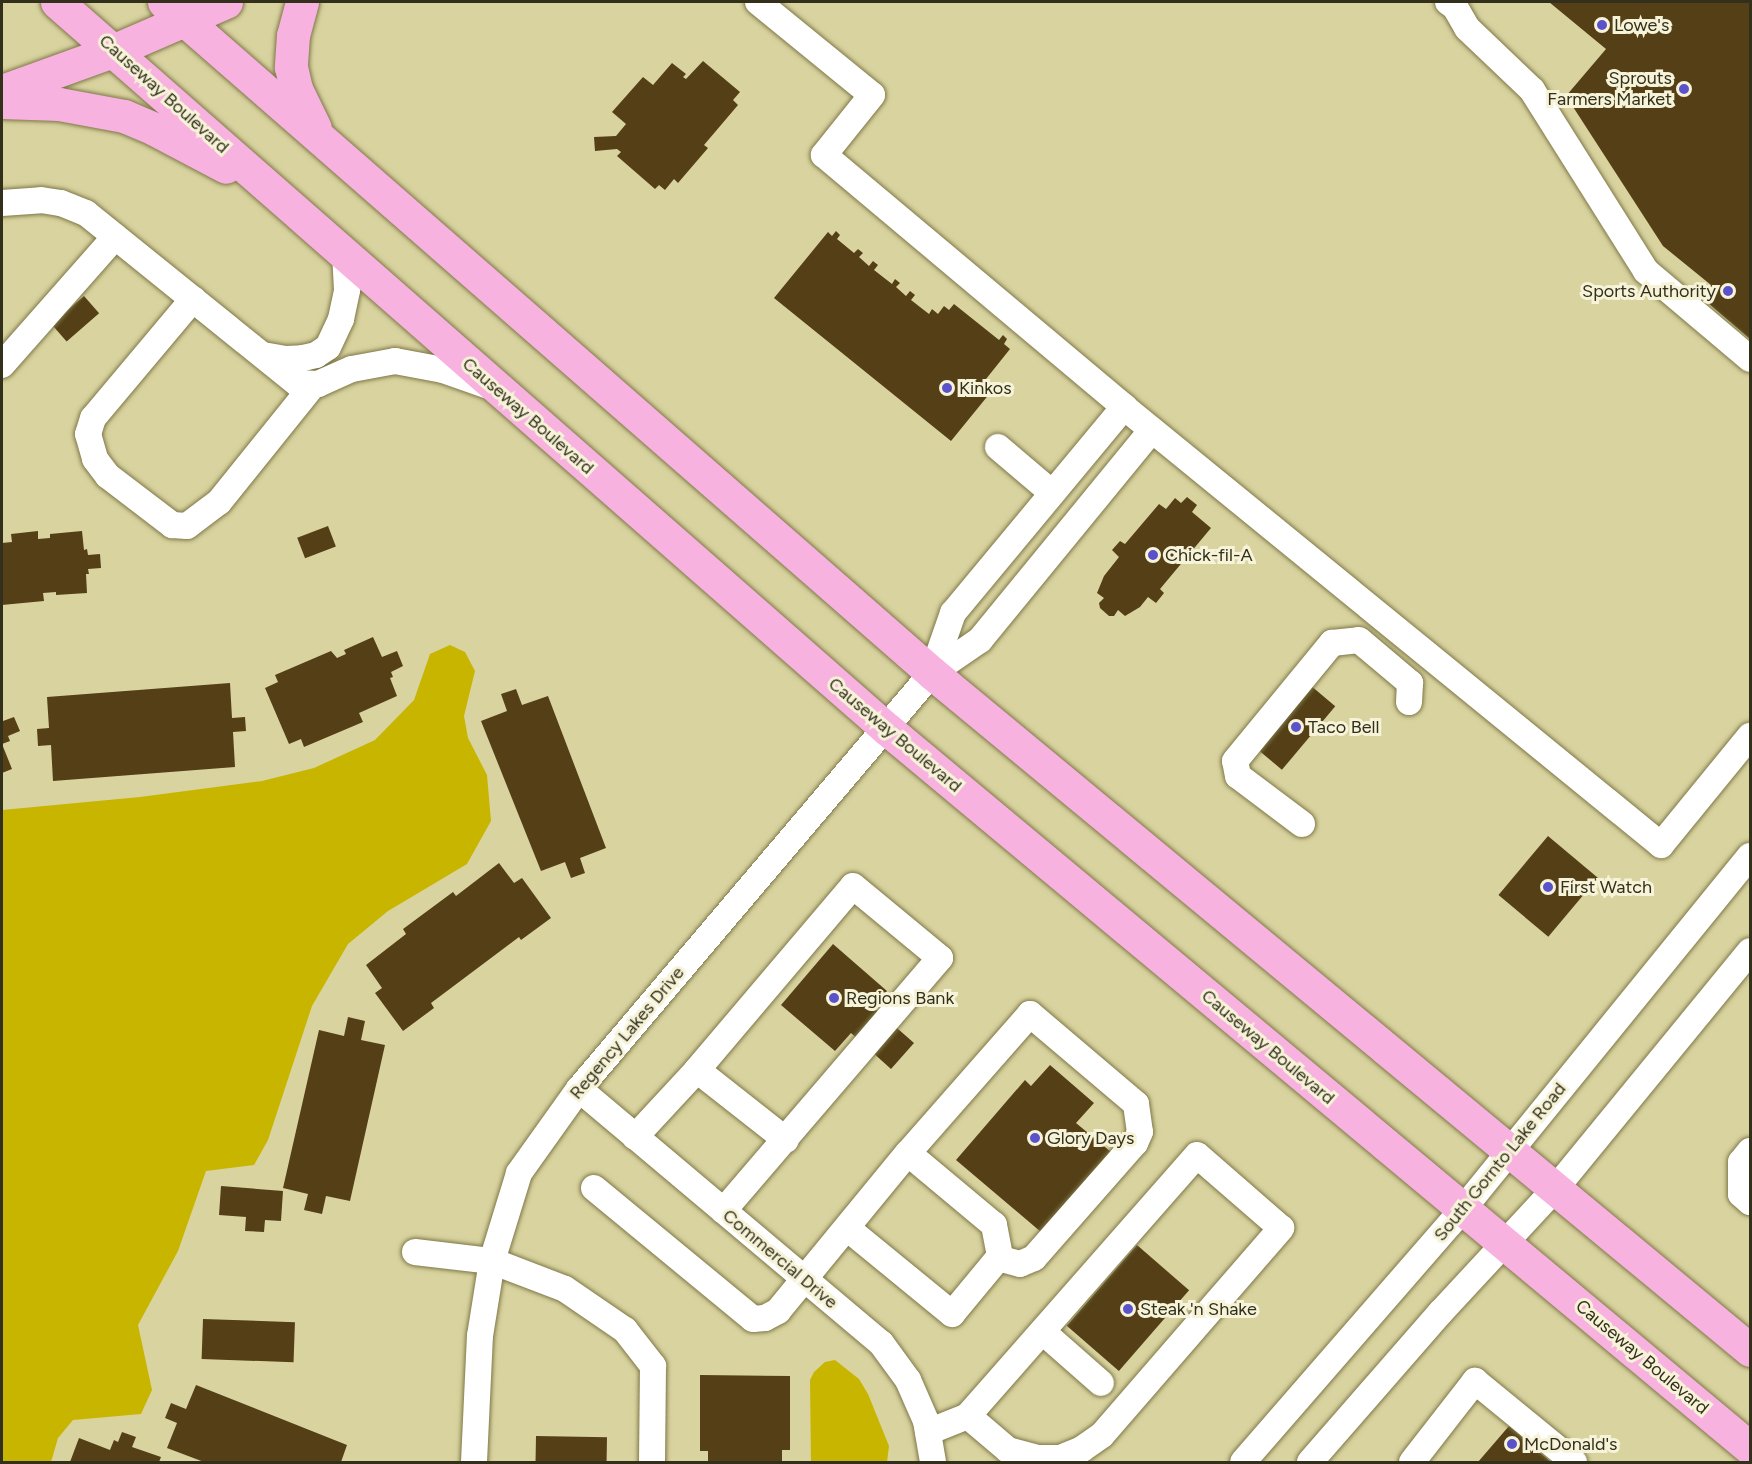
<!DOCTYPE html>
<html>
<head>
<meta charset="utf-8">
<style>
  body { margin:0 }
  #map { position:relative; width:1752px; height:1464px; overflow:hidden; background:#d9d39f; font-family:Figtree,sans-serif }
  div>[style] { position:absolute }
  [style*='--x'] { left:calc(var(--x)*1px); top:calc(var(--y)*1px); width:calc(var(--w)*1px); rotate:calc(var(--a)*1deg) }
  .water>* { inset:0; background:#c8b500 }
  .building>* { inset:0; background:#543f16; transform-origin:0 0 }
  .roads { filter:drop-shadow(0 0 2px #7f7848) drop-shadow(0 0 2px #7f7848) }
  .minor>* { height:26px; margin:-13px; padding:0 13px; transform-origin:13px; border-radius:13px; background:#fff }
  .major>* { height:33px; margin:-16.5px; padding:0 16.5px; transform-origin:16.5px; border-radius:16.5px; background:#f8b2e0 }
  .dots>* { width:16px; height:16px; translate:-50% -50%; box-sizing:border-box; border:3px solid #f6f3d9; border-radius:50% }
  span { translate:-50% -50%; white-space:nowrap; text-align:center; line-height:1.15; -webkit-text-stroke:6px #f6f3d9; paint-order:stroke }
  .poi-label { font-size:18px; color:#322f1b }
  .left { translate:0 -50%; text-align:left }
  .right { translate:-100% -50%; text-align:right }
  .street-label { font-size:18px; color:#322f1b }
  .frame { position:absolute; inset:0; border:3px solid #322f1b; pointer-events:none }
</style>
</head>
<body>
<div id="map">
  <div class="water">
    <i style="clip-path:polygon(450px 645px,465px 652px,475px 671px,464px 716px,468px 738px,487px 775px,491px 821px,467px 864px,388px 911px,348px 944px,312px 1006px,268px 1140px,254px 1165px,206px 1171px,178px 1251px,138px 1325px,152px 1390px,141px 1414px,73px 1420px,58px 1438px,51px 1462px,2px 1462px,2px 810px,140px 797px,262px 781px,314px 768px,375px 740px,414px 700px,430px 654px)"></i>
    <i style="clip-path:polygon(835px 1360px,859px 1379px,868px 1394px,889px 1446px,887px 1462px,811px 1462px,810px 1380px,814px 1372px,825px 1362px)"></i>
  </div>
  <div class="building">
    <i style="clip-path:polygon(1549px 2px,1750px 2px,1750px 339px,1701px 297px,1711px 285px,1663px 246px,1566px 96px,1606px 49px)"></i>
    <i style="clip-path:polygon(703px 61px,740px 92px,733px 100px,738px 105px,704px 145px,708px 148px,678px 183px,674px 179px,665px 190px,659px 185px,655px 189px,617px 156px,621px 152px,617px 149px,595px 151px,594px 137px,616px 136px,626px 124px,612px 112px,643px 77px,653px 85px,672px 63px,686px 74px,683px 77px,686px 79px)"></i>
    <i style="clip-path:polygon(836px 231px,840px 235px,837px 239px,854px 253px,858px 249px,863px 253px,859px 257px,869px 266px,873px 261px,878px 265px,874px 270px,892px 284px,895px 279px,900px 283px,896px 287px,906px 296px,910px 291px,915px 295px,911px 300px,929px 314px,932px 309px,938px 314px,944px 306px,949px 310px,954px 304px,999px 340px,1003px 335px,1007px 339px,1004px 344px,1010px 349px,986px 379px,995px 387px,951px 441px,774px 298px,828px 232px,832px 236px)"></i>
    <i style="left:84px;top:296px;width:23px;height:43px;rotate:49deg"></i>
    <i style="clip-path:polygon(1187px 497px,1197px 505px,1192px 512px,1211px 528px,1160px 589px,1164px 593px,1156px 603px,1148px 597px,1140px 607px,1125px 616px,1118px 610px,1114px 616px,1109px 616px,1100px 608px,1099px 603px,1104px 598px,1097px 593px,1104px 576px,1119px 557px,1112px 550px,1120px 541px,1125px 544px,1159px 504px,1166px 509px,1175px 498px,1181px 503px)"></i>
    <i style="left:328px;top:526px;width:22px;height:33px;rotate:69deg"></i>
    <i style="clip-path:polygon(38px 531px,38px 539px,50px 538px,50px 534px,82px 531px,84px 550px,87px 549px,88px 555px,100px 554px,101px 568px,88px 569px,89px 574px,86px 574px,87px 593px,56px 595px,56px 592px,43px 593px,44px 601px,2px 605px,2px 543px,12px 542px,11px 534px)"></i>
    <i style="clip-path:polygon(373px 637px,382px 657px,397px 651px,403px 666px,391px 672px,393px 677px,390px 678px,397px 696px,359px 713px,363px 722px,304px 747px,301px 739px,289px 744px,265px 688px,278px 682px,275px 675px,331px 651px,337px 658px,346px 654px,344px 650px)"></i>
    <i style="clip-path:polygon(230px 683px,232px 718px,245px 717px,246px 731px,233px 732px,235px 767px,53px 781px,51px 745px,38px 746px,37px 729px,49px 728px,47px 697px)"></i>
    <i style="left:1310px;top:685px;width:33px;height:83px;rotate:40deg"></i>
    <i style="clip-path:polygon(516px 689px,522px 705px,548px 696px,606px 848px,580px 858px,585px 873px,571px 878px,565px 862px,541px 871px,481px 721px,507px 711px,501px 694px)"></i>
    <i style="clip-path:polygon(2px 717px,3px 721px,14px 717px,20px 731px,8px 736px,10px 741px,2px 744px,12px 769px,2px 773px)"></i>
    <i style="left:1548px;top:836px;width:65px;height:77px;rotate:40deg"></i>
    <i style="clip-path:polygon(499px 863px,514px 883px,522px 878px,551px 918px,521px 940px,519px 937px,431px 1003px,434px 1008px,403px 1031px,375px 993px,382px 988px,366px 965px,406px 934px,403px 929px,453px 892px,456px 896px)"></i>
    <i style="clip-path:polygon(833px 944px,887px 991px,873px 1007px,914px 1043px,891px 1069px,851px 1033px,835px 1051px,781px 1005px)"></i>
    <i style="clip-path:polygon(348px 1017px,365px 1021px,361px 1040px,385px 1045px,350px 1201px,326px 1196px,322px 1214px,304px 1210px,308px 1194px,283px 1188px,319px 1030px,344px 1036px)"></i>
    <i style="clip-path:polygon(1050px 1065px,1094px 1103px,1076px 1123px,1111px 1152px,1041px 1232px,956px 1160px,1025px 1080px,1031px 1086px)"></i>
    <i style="clip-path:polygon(221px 1186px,283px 1191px,281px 1221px,265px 1220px,264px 1232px,245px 1231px,246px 1217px,219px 1215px)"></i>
    <i style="left:1137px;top:1245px;width:69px;height:107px;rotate:41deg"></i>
    <i style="left:203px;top:1319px;width:92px;height:40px;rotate:2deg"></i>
    <i style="clip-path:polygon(700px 1375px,790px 1376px,790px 1450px,782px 1450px,782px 1462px,708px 1462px,708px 1451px,700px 1451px)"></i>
    <i style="clip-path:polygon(196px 1385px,347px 1445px,341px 1462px,204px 1462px,167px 1448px,177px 1423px,165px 1418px,171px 1403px,186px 1409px)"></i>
    <i style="clip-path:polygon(1509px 1426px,1551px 1462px,1478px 1462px)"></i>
    <i style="clip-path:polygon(122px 1432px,136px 1437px,132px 1447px,161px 1457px,159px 1462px,70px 1462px,79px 1438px,110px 1450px,114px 1440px,118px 1442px)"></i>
    <i style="left:536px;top:1436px;width:71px;height:26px;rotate:1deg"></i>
  </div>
  <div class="roads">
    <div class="minor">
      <i style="--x:758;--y:2;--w:147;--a:39.2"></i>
      <i style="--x:872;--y:95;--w:77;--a:128.7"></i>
      <i style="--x:824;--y:155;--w:392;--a:40"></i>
      <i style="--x:1124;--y:407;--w:693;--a:39.2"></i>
      <i style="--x:1661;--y:845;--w:141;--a:-50.8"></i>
      <i style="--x:1448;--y:2;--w:9;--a:36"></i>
      <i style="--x:1455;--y:7;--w:24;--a:60"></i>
      <i style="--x:1467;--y:28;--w:90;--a:43.6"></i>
      <i style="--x:1532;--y:90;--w:214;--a:57.8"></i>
      <i style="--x:1646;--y:271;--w:136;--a:40.2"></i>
      <i style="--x:2;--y:203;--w:39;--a:-4"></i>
      <i style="--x:41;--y:200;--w:20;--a:9"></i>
      <i style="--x:61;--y:203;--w:27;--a:22"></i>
      <i style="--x:86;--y:213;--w:271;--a:38.9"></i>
      <i style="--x:297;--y:383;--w:21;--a:3"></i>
      <i style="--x:318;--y:384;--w:37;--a:-24"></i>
      <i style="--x:352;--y:369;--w:44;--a:-10.5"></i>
      <i style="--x:395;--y:361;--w:49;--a:10.6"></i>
      <i style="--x:443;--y:370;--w:49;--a:19.2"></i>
      <i style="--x:193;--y:299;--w:155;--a:130"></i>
      <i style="--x:93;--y:418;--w:17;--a:107"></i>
      <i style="--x:88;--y:434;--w:26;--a:74"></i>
      <i style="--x:95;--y:459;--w:21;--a:53"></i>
      <i style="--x:108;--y:476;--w:81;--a:37.4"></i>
      <i style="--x:172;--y:525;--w:15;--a:4"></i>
      <i style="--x:187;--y:526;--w:40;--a:-37"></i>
      <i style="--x:219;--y:502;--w:151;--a:-51.2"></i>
      <i style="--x:263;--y:355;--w:23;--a:10"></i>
      <i style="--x:286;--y:359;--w:17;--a:-3"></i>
      <i style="--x:303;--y:358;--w:13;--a:-13"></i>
      <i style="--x:316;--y:355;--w:14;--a:-34"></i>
      <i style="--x:328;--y:347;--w:31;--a:-65"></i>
      <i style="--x:341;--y:319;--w:30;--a:-78"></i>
      <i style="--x:347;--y:290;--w:34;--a:-93"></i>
      <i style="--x:2;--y:365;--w:171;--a:-48.6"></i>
      <i style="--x:998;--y:447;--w:71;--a:40.4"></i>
      <i style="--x:932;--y:673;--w:64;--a:-70.7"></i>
      <i style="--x:953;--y:613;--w:268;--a:-50.3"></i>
      <i style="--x:1302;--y:824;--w:80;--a:-143.1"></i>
      <i style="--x:1238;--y:776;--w:15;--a:-101"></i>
      <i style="--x:1235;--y:761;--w:153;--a:-50.6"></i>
      <i style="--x:1332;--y:643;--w:27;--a:-6"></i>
      <i style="--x:1359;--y:640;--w:67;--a:40.1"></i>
      <i style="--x:1410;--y:683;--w:19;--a:93"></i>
      <i style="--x:697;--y:1070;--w:113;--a:38.2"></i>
      <i style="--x:579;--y:1089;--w:395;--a:40.1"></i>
      <i style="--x:881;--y:1343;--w:46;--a:53.9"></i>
      <i style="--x:908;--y:1380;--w:45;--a:66.3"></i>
      <i style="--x:926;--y:1421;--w:42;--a:80.3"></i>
      <i style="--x:635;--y:1137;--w:91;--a:-47.2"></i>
      <i style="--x:697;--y:1070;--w:241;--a:-49.7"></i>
      <i style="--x:853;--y:886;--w:113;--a:39.6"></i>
      <i style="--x:940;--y:958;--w:333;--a:130.6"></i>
      <i style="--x:1750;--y:1151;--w:14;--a:129"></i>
      <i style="--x:1741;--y:1162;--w:32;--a:90"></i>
      <i style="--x:1741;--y:1194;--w:12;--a:42"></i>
      <i style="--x:594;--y:1188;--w:206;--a:39.5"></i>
      <i style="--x:753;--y:1319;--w:12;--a:-5"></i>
      <i style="--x:765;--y:1318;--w:15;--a:-28"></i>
      <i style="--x:778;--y:1311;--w:205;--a:-50.6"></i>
      <i style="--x:908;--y:1153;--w:185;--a:-48.7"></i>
      <i style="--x:1030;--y:1014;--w:139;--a:40.3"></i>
      <i style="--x:1136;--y:1104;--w:28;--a:82"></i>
      <i style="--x:1140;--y:1132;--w:12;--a:114"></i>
      <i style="--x:1135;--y:1143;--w:153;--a:131.3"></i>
      <i style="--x:1034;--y:1258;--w:15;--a:157"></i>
      <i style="--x:1020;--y:1264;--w:23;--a:-165"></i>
      <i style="--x:847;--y:1228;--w:136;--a:39.3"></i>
      <i style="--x:952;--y:1314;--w:75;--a:-50.4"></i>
      <i style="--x:1000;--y:1256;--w:32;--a:-101"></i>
      <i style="--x:994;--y:1225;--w:112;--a:-140.1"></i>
      <i style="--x:415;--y:1252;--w:78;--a:6.7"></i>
      <i style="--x:492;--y:1261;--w:78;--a:21"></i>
      <i style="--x:565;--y:1289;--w:73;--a:34.3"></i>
      <i style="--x:625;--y:1330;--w:46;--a:52.1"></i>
      <i style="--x:653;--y:1366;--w:96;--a:90.6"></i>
      <i style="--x:1043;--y:1332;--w:77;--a:41.3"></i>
      <i style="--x:928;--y:1432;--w:43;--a:-21.8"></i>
      <i style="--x:968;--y:1416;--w:52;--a:40.4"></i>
      <i style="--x:1008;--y:1450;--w:31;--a:15"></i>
      <i style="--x:1038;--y:1458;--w:22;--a:0"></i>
      <i style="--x:1060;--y:1458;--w:24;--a:-22"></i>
      <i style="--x:1082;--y:1449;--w:24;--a:-35"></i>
      <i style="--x:1102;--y:1435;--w:274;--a:-49.1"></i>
      <i style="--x:1281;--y:1228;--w:111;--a:-139"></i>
      <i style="--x:1197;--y:1155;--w:347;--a:131.3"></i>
      <i style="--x:474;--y:1462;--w:126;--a:-87.3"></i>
      <i style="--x:480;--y:1336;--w:76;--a:-80.9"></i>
      <i style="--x:492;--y:1261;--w:92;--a:-72.9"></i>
      <i style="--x:519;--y:1173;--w:103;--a:-54.5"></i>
      <i style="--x:579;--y:1089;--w:546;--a:-49.68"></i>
      <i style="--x:932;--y:673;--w:58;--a:-34.5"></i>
      <i style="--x:980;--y:640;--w:271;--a:-50.7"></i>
      <i style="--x:1243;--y:1462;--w:335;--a:-49"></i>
      <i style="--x:1463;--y:1209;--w:455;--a:-50.9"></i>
      <i style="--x:1310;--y:1462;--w:199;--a:-48.9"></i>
      <i style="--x:1441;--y:1312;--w:169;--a:-47.2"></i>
      <i style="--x:1556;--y:1188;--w:306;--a:-50.7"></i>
      <i style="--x:1412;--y:1462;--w:103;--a:-52.1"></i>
      <i style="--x:1475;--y:1381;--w:128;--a:39.3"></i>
    </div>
    <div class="major">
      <i style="--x:57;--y:2;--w:1103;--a:41.22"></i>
      <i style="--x:887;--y:729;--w:1123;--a:39.8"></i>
      <i style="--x:164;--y:2;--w:1020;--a:41.14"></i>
      <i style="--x:932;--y:673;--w:1062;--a:39.61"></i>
      <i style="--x:302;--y:2;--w:34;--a:105"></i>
      <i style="--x:293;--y:35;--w:32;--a:94"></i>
      <i style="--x:291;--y:67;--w:23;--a:77"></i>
      <i style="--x:296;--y:89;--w:43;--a:64"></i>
      <i style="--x:2;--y:91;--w:120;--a:-19.9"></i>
      <i style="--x:115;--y:50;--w:121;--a:-23.4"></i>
      <i style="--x:2;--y:102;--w:57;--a:2"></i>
      <i style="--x:59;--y:104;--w:66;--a:10.5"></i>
      <i style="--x:124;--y:116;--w:33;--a:23"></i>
      <i style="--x:154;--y:129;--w:81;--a:27.8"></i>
    </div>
  </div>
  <div class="dots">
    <i style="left:1602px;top:25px;background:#5b52ca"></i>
    <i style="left:1684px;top:89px;background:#5b52ca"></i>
    <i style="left:1728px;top:291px;background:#5b52ca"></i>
    <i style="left:947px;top:388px;background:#5b52ca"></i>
    <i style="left:1153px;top:555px;background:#5b52ca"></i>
    <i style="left:1296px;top:727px;background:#5b52ca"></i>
    <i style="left:1548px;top:887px;background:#5b52ca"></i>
    <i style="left:834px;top:998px;background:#5b52ca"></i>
    <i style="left:1035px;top:1138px;background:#5b52ca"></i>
    <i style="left:1128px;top:1309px;background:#5b52ca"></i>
    <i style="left:1512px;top:1444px;background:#5b52ca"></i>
  </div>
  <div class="poi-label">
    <span class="left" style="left:1614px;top:25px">Lowe's</span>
    <span class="right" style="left:1672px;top:89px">Sprouts<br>Farmers Market</span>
    <span class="right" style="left:1716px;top:291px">Sports Authority</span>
    <span class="left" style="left:959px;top:388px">Kinkos</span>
    <span class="left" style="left:1165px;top:555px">Chick-fil-A</span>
    <span class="left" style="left:1308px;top:727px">Taco Bell</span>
    <span class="left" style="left:1560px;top:887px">First Watch</span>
    <span class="left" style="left:846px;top:998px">Regions Bank</span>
    <span class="left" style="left:1047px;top:1138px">Glory Days</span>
    <span class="left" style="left:1140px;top:1309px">Steak 'n Shake</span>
    <span class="left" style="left:1524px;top:1444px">McDonald's</span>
  </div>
  <div class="street-label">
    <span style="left:164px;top:94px;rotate:42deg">Causeway Boulevard</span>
    <span style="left:528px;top:416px;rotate:41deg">Causeway Boulevard</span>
    <span style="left:895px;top:735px;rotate:40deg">Causeway Boulevard</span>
    <span style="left:627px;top:1033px;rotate:-50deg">Regency Lakes Drive</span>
    <span style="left:1268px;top:1047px;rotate:40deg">Causeway Boulevard</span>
    <span style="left:1500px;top:1162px;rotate:-51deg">South Gornto Lake Road</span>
    <span style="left:780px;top:1259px;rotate:40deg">Commercial Drive</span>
    <span style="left:1642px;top:1357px;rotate:40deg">Causeway Boulevard</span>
  </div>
  <div class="frame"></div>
</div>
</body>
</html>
